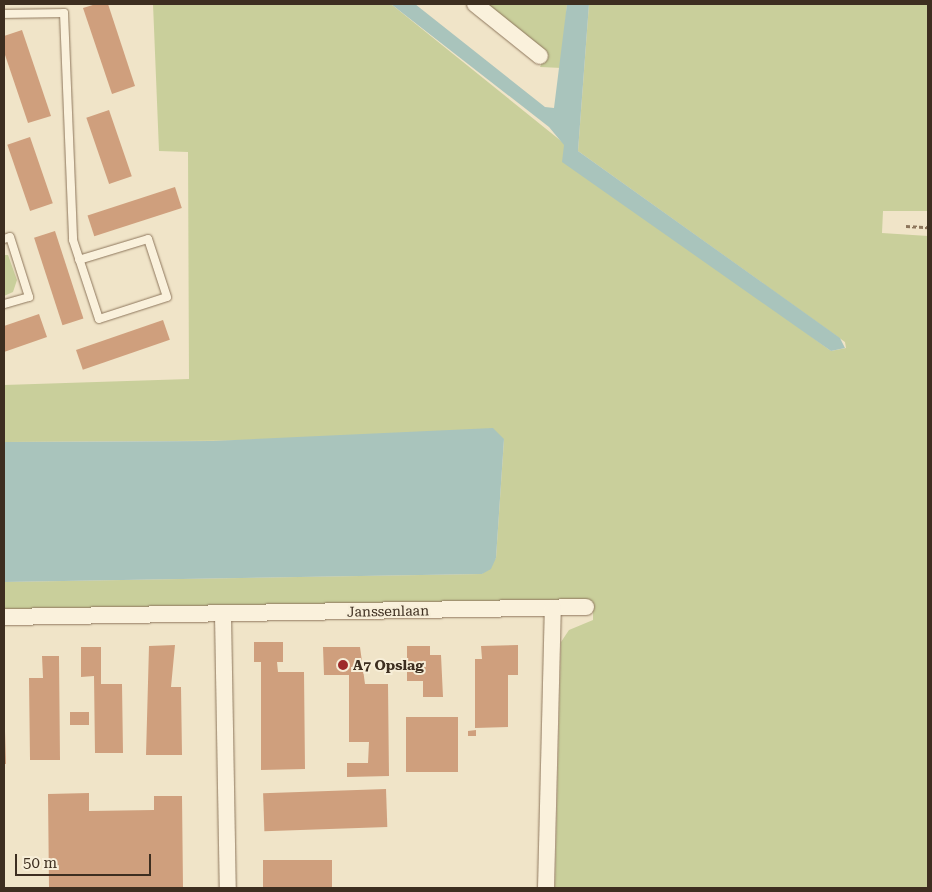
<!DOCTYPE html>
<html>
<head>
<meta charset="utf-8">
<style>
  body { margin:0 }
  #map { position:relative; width:932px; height:892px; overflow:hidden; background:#f0e4c8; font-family:"Roboto Serif",serif }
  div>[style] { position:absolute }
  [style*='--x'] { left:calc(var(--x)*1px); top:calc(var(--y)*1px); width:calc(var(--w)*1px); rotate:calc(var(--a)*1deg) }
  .green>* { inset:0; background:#c9cf9b }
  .water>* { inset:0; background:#a9c4bc }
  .building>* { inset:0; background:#cf9f7d; transform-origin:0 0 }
  .path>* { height:3px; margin-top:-1.5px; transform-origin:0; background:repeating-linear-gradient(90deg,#8d765c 0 4px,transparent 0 6.5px) }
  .roads { filter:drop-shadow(0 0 1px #8d765c) drop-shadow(0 0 1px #8d765c) }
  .service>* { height:8px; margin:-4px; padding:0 4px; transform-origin:4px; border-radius:4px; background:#faf1dc }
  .minor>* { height:16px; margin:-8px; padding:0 8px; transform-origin:8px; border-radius:8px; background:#faf1dc }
  .dots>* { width:14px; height:14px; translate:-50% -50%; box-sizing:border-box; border:2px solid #f7eed8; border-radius:50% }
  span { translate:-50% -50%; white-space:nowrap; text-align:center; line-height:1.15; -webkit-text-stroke:4px #f7eed8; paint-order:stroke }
  .street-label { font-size:14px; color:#3d2e20 }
  .poi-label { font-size:14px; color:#3d2e20; font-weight:700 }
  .left { translate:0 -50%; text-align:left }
  .frame { position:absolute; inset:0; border:5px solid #3d2e20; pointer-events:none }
  .scale { position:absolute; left:15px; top:854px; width:136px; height:22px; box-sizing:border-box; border:2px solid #3d2e20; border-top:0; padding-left:6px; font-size:15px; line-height:18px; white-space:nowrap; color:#3d2e20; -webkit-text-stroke:4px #f7eed8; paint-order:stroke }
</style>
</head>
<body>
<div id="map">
  <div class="green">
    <i style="clip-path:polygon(153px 4px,391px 4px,730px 277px,831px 351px,846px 348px,845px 342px,578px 151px,589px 4px,928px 4px,928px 211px,883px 211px,882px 233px,928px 236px,928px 888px,555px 888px,561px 642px,569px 630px,593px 620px,593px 603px,4px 610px,4px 582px,482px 574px,496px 558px,504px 439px,4px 442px,4px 385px,189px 379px,188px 152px,159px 151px)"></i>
    <i style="clip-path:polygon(486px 4px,567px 4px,562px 68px,540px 67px,547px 52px)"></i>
    <i style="clip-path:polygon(4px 255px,8px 255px,17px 280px,13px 292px,4px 296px)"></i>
  </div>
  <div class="water">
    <i style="clip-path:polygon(391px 4px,415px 4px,545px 107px,554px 108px,567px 4px,589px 4px,578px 151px,840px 338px,845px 348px,831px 351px,562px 162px,564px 145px,549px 127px)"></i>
    <i style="clip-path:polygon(493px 428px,504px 439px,496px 558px,491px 569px,482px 574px,4px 582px,4px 442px,213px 441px)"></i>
  </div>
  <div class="building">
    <i style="clip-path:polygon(96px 4px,108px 4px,135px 86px,112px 94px,83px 8px)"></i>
    <i style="clip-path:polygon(22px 30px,51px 116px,28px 123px,4px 52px,4px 36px)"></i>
    <i style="left:109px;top:110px;width:70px;height:24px;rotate:71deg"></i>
    <i style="left:30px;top:137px;width:70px;height:24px;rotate:71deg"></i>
    <i style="left:175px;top:187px;width:22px;height:92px;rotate:72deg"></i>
    <i style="left:55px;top:231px;width:92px;height:22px;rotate:72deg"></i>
    <i style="clip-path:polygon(39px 314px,47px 337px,4px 352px,4px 326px)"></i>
    <i style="left:163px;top:320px;width:21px;height:92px;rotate:71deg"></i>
    <i style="clip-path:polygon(254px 642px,283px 642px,283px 662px,277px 662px,278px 672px,304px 672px,305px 769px,261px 770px,261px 662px,254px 662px)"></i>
    <i style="clip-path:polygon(175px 645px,171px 687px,181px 687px,182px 755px,146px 755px,149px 646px)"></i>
    <i style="clip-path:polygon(518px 645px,518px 675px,508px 675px,508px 727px,475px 728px,475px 659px,482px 659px,481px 646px)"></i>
    <i style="clip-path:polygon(407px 646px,430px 646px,430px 655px,441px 655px,443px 697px,423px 697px,423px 681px,407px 681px)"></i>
    <i style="clip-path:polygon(81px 647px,101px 647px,101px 684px,122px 684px,123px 753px,95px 753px,94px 676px,81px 677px)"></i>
    <i style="clip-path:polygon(323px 647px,360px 647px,365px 684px,388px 684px,389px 776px,347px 777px,347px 763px,368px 763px,369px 742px,349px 742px,349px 675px,324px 675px)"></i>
    <i style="clip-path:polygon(42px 656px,59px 656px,60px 760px,30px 760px,29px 678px,43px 678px)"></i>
    <i style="left:70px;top:712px;width:19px;height:13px"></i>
    <i style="left:406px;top:717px;width:52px;height:55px"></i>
    <i style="clip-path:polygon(476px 730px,476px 736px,468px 736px,468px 731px)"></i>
    <i style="clip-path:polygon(4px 731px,5px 731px,6px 764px,4px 764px)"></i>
    <i style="left:386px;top:789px;width:38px;height:123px;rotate:88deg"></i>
    <i style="clip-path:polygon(89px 793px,89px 811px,154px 810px,154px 796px,182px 796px,183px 888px,49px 888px,48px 794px)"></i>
    <i style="left:332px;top:860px;width:28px;height:69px;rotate:90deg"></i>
  </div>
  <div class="path">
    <i style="--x:906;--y:226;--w:22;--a:3"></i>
  </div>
  <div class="roads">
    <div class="service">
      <i style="--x:4;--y:14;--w:60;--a:-1"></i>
      <i style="--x:64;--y:13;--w:227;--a:87.7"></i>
      <i style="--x:73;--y:240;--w:83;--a:71.8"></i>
      <i style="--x:99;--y:319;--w:71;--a:-17.9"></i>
      <i style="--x:167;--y:297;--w:61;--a:-108.1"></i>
      <i style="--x:148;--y:239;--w:72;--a:163.1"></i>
      <i style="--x:4;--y:239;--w:6;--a:-18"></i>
      <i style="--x:10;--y:237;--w:63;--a:72.4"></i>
      <i style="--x:29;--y:297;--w:26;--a:164"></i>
    </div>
    <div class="minor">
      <i style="--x:475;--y:4;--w:83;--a:38.7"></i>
      <i style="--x:223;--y:615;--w:273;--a:89"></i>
      <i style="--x:4;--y:617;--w:582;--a:-0.98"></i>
      <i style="--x:546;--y:888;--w:280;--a:-88.6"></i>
    </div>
  </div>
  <div class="dots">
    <i style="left:343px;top:665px;background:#9e2a2b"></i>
  </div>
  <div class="street-label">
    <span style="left:388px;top:611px;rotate:-1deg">Janssenlaan</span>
  </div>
  <div class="poi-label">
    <span class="left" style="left:353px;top:665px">A7 Opslag</span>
  </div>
  <div class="frame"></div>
  <div class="scale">50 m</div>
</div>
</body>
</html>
